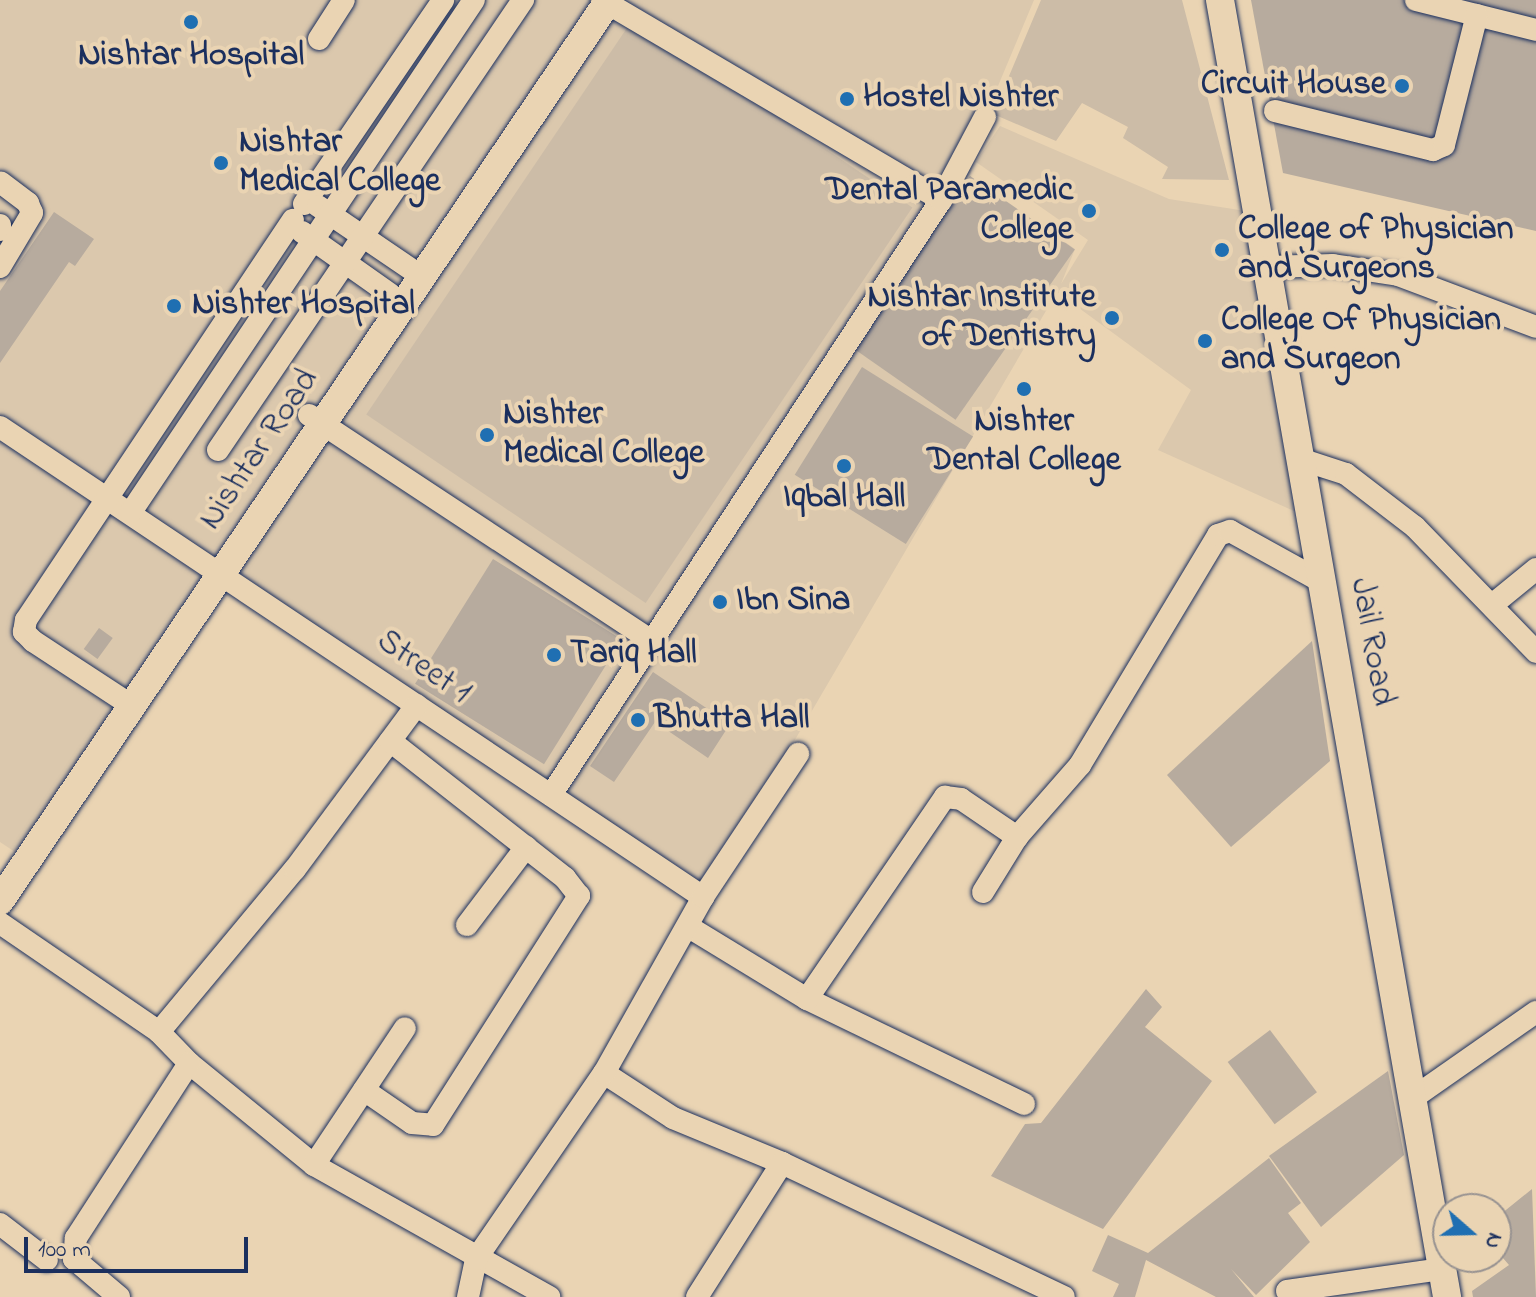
<!DOCTYPE html>
<html>
<head>
<meta charset="utf-8">
<style>
  body { margin:0 }
  #map { position:relative; width:1536px; height:1297px; overflow:hidden; background:#ead4b3; font-family:"Indie Flower",sans-serif }
  div>[style] { position:absolute }
  [style*='--x'] { left:calc(var(--x)*1px); top:calc(var(--y)*1px); width:calc(var(--w)*1px); rotate:calc(var(--a)*1deg) }
  .built>* { inset:0; background:#dbc8ad }
  .green>* { inset:0; background:#ccbca7; transform-origin:0 0 }
  .building>* { inset:0; background:#b7ab9e; transform-origin:0 0 }
  .roads { filter:drop-shadow(0 0 2px #1b2f5e) drop-shadow(0 0 2px #1b2f5e) }
  .minor>* { height:22px; margin:-11px; padding:0 11px; transform-origin:11px; border-radius:11px; background:#ead4b3 }
  .major>* { height:28px; margin:-14px; padding:0 14px; transform-origin:14px; border-radius:14px; background:#ead4b3 }
  .dots>* { width:22px; height:22px; translate:-50% -50%; box-sizing:border-box; border:4px solid #ead4b3; border-radius:50% }
  span { translate:-50% -50%; white-space:nowrap; text-align:center; line-height:1.15; -webkit-text-stroke:8px #ead4b3; paint-order:stroke }
  .poi-label { font-size:34px; color:#1b2f5e; font-weight:700 }
  .right { translate:-100% -50%; text-align:right }
  .left { translate:0 -50%; text-align:left }
  .street-label { font-size:34px; color:#1b2f5e }
  .north { position:absolute; left:1432px; top:1193px; width:80px; height:80px; box-sizing:border-box; background:#ead4b3; border:2px solid #979291; border-radius:50%; rotate:110deg; font-size:22px; font-weight:700; line-height:32px; text-align:center; color:#1b2f5e }
  .north::after { content:''; display:block; margin:auto; width:28px; height:36px; background:#1f6fb2; clip-path:polygon(50% 0,100% 100%,50% 72%,0 100%) }
  .scale { position:absolute; left:24px; top:1237px; width:224px; height:36px; box-sizing:border-box; border:4px solid #1b2f5e; border-top:0; padding-left:10px; font-size:24px; line-height:28px; white-space:nowrap; color:#1b2f5e; -webkit-text-stroke:6px #ead4b3; paint-order:stroke }
</style>
</head>
<body>
<div id="map">
  <div class="built">
    <i style="clip-path:polygon(0 0,1034px 0,985px 117px,970px 176px,1075px 249px,1061px 284px,1088px 240px,976px 162px,1000px 126px,1169px 199px,1265px 214px,1314px 520px,1158px 450px,1191px 390px,1057px 292px,703px 897px,208px 578px,21px 856px,0 842px)"></i>
  </div>
  <div class="green">
    <i style="clip-path:polygon(1041px 0,1182px 0,1229px 180px,1162px 179px,1168px 167px,1123px 138px,1128px 127px,1082px 103px,1056px 141px,993px 114px)"></i>
    <i style="left:633px;top:19px;width:337px;height:477px;rotate:34deg"></i>
  </div>
  <div class="building">
    <i style="clip-path:polygon(1251px 0,1536px 0,1536px 231px,1283px 173px)"></i>
    <i style="left:970px;top:176px;width:128px;height:208px;rotate:35deg"></i>
    <i style="clip-path:polygon(54px 212px,94px 239px,75px 266px,69px 262px,0 363px,0 291px)"></i>
    <i style="left:862px;top:367px;width:131px;height:127px;rotate:32deg"></i>
    <i style="left:493px;top:559px;width:152px;height:147px;rotate:32deg"></i>
    <i style="left:99px;top:628px;width:17px;height:26px;rotate:36deg"></i>
    <i style="clip-path:polygon(1312px 641px,1330px 761px,1231px 847px,1167px 775px)"></i>
    <i style="clip-path:polygon(653px 672px,730px 724px,708px 758px,655px 722px,614px 782px,590px 766px)"></i>
    <i style="clip-path:polygon(1146px 989px,1162px 1007px,1145px 1027px,1212px 1081px,1103px 1229px,991px 1176px,1025px 1124px,1041px 1123px)"></i>
    <i style="left:1270px;top:1030px;width:78px;height:53px;rotate:53deg"></i>
    <i style="clip-path:polygon(1388px 1071px,1404px 1155px,1321px 1227px,1269px 1156px)"></i>
    <i style="clip-path:polygon(1269px 1158px,1301px 1203px,1288px 1213px,1310px 1242px,1256px 1295px,1231px 1269px,1254px 1297px,1216px 1297px,1146px 1260px,1135px 1297px,1113px 1297px,1119px 1284px,1092px 1271px,1108px 1235px,1148px 1253px)"></i>
    <i style="clip-path:polygon(1532px 1189px,1536px 1297px,1473px 1297px,1472px 1291px,1509px 1265px,1496px 1250px,1496px 1218px)"></i>
  </div>
  <div class="roads">
    <div class="minor">
      <i style="--x:602;--y:0;--w:394;--a:30.5"></i>
      <i style="--x:1416;--y:0;--w:124;--a:14"></i>
      <i style="--x:319;--y:39;--w:46;--a:-57.3"></i>
      <i style="--x:1275;--y:111;--w:163;--a:13.9"></i>
      <i style="--x:1433;--y:150;--w:12;--a:-24"></i>
      <i style="--x:1444;--y:145;--w:134;--a:-75.8"></i>
      <i style="--x:304;--y:204;--w:247;--a:-55.7"></i>
      <i style="--x:318;--y:206;--w:125;--a:34.2"></i>
      <i style="--x:0;--y:225;--w:5;--a:90"></i>
      <i style="--x:302;--y:232;--w:108;--a:35.2"></i>
      <i style="--x:0;--y:267;--w:63;--a:-59.3"></i>
      <i style="--x:32;--y:213;--w:11;--a:-112"></i>
      <i style="--x:28;--y:203;--w:34;--a:-143"></i>
      <i style="--x:1269;--y:267;--w:64;--a:-1.8"></i>
      <i style="--x:1333;--y:265;--w:66;--a:8.7"></i>
      <i style="--x:1398;--y:275;--w:147;--a:20.6"></i>
      <i style="--x:309;--y:415;--w:409;--a:33.4"></i>
      <i style="--x:0;--y:427;--w:846;--a:33.77"></i>
      <i style="--x:218;--y:450;--w:544;--a:-55.87"></i>
      <i style="--x:1303;--y:460;--w:45;--a:18"></i>
      <i style="--x:1346;--y:474;--w:87;--a:37.5"></i>
      <i style="--x:1415;--y:527;--w:174;--a:45.9"></i>
      <i style="--x:131;--y:512;--w:616;--a:-56.18"></i>
      <i style="--x:1492;--y:605;--w:57;--a:-39.3"></i>
      <i style="--x:120;--y:698;--w:104;--a:-146.8"></i>
      <i style="--x:33;--y:641;--w:13;--a:-135"></i>
      <i style="--x:24;--y:632;--w:12;--a:-81"></i>
      <i style="--x:26;--y:620;--w:481;--a:-56.3"></i>
      <i style="--x:551;--y:795;--w:711;--a:-56.76"></i>
      <i style="--x:941;--y:200;--w:94;--a:-62.1"></i>
      <i style="--x:983;--y:892;--w:65;--a:-58.3"></i>
      <i style="--x:1017;--y:837;--w:96;--a:-48.8"></i>
      <i style="--x:1080;--y:765;--w:268;--a:-59"></i>
      <i style="--x:1218;--y:535;--w:13;--a:-18"></i>
      <i style="--x:1230;--y:531;--w:107;--a:29"></i>
      <i style="--x:0;--y:923;--w:193;--a:34.4"></i>
      <i style="--x:159;--y:1032;--w:43;--a:45.9"></i>
      <i style="--x:189;--y:1063;--w:161;--a:39.2"></i>
      <i style="--x:314;--y:1165;--w:270;--a:29.3"></i>
      <i style="--x:467;--y:925;--w:98;--a:-52.9"></i>
      <i style="--x:689;--y:927;--w:138;--a:31.4"></i>
      <i style="--x:807;--y:999;--w:241;--a:25.8"></i>
      <i style="--x:807;--y:999;--w:245;--a:-55.7"></i>
      <i style="--x:945;--y:797;--w:16;--a:7"></i>
      <i style="--x:961;--y:799;--w:68;--a:34.2"></i>
      <i style="--x:159;--y:1032;--w:212;--a:-50.2"></i>
      <i style="--x:295;--y:869;--w:204;--a:-53.4"></i>
      <i style="--x:604;--y:1073;--w:82;--a:33.1"></i>
      <i style="--x:673;--y:1118;--w:118;--a:22.4"></i>
      <i style="--x:782;--y:1163;--w:312;--a:25.4"></i>
      <i style="--x:364;--y:1090;--w:58;--a:34.5"></i>
      <i style="--x:412;--y:1123;--w:21;--a:5"></i>
      <i style="--x:433;--y:1125;--w:272;--a:-57.5"></i>
      <i style="--x:579;--y:896;--w:23;--a:-128"></i>
      <i style="--x:565;--y:878;--w:222;--a:-141.9"></i>
      <i style="--x:1413;--y:1098;--w:150;--a:-35"></i>
      <i style="--x:314;--y:1165;--w:164;--a:-56.4"></i>
      <i style="--x:0;--y:1224;--w:59;--a:37.5"></i>
      <i style="--x:1287;--y:1291;--w:157;--a:-8.1"></i>
      <i style="--x:119;--y:1297;--w:59;--a:-139.8"></i>
      <i style="--x:74;--y:1259;--w:21;--a:-85"></i>
      <i style="--x:76;--y:1238;--w:208;--a:-57.1"></i>
      <i style="--x:468;--y:1297;--w:39;--a:-78"></i>
      <i style="--x:476;--y:1259;--w:226;--a:-55.5"></i>
      <i style="--x:604;--y:1073;--w:202;--a:-60.6"></i>
      <i style="--x:703;--y:897;--w:172;--a:-56.4"></i>
      <i style="--x:697;--y:1297;--w:159;--a:-57.6"></i>
    </div>
    <div class="major">
      <i style="--x:1220;--y:0;--w:1317;--a:80.07"></i>
      <i style="--x:0;--y:901;--w:1088;--a:-55.94"></i>
    </div>
  </div>
  <div class="dots">
    <i style="left:191px;top:22px;background:#1f6fb2"></i>
    <i style="left:1402px;top:86px;background:#1f6fb2"></i>
    <i style="left:847px;top:99px;background:#1f6fb2"></i>
    <i style="left:221px;top:163px;background:#1f6fb2"></i>
    <i style="left:1089px;top:211px;background:#1f6fb2"></i>
    <i style="left:1222px;top:250px;background:#1f6fb2"></i>
    <i style="left:174px;top:306px;background:#1f6fb2"></i>
    <i style="left:1112px;top:318px;background:#1f6fb2"></i>
    <i style="left:1205px;top:341px;background:#1f6fb2"></i>
    <i style="left:1024px;top:389px;background:#1f6fb2"></i>
    <i style="left:487px;top:435px;background:#1f6fb2"></i>
    <i style="left:844px;top:466px;background:#1f6fb2"></i>
    <i style="left:720px;top:602px;background:#1f6fb2"></i>
    <i style="left:554px;top:655px;background:#1f6fb2"></i>
    <i style="left:638px;top:720px;background:#1f6fb2"></i>
  </div>
  <div class="poi-label">
    <span style="left:191px;top:57px">Nishtar Hospital</span>
    <span class="right" style="left:1386px;top:86px">Circuit House</span>
    <span class="left" style="left:863px;top:99px">Hostel Nishter</span>
    <span class="left" style="left:239px;top:163px">Nishtar<br>Medical College</span>
    <span class="right" style="left:1073px;top:211px">Dental Paramedic<br>College</span>
    <span class="left" style="left:1238px;top:250px">College of Physician<br>and Surgeons</span>
    <span class="right" style="left:1096px;top:318px">Nishtar Institute<br>of Dentistry</span>
    <span class="left" style="left:192px;top:306px">Nishter Hospital</span>
    <span class="left" style="left:1221px;top:341px">College Of Physician<br>and Surgeon</span>
    <span class="left" style="left:503px;top:435px">Nishter<br>Medical College</span>
    <span style="left:1024px;top:442px">Nishter<br>Dental College</span>
    <span style="left:844px;top:499px">Iqbal Hall</span>
    <span class="left" style="left:736px;top:602px">Ibn Sina</span>
    <span class="left" style="left:570px;top:655px">Tariq Hall</span>
    <span class="left" style="left:654px;top:720px">Bhutta Hall</span>
  </div>
  <div class="street-label">
    <span style="left:260px;top:450px;rotate:-56deg">Nishtar Road</span>
    <span style="left:1371px;top:642px;rotate:80deg">Jail Road</span>
    <span style="left:423px;top:668px;rotate:34deg">Street 1</span>
  </div>
  <div class="north">N</div>
  <div class="scale">100 m</div>
</div>
</body>
</html>
